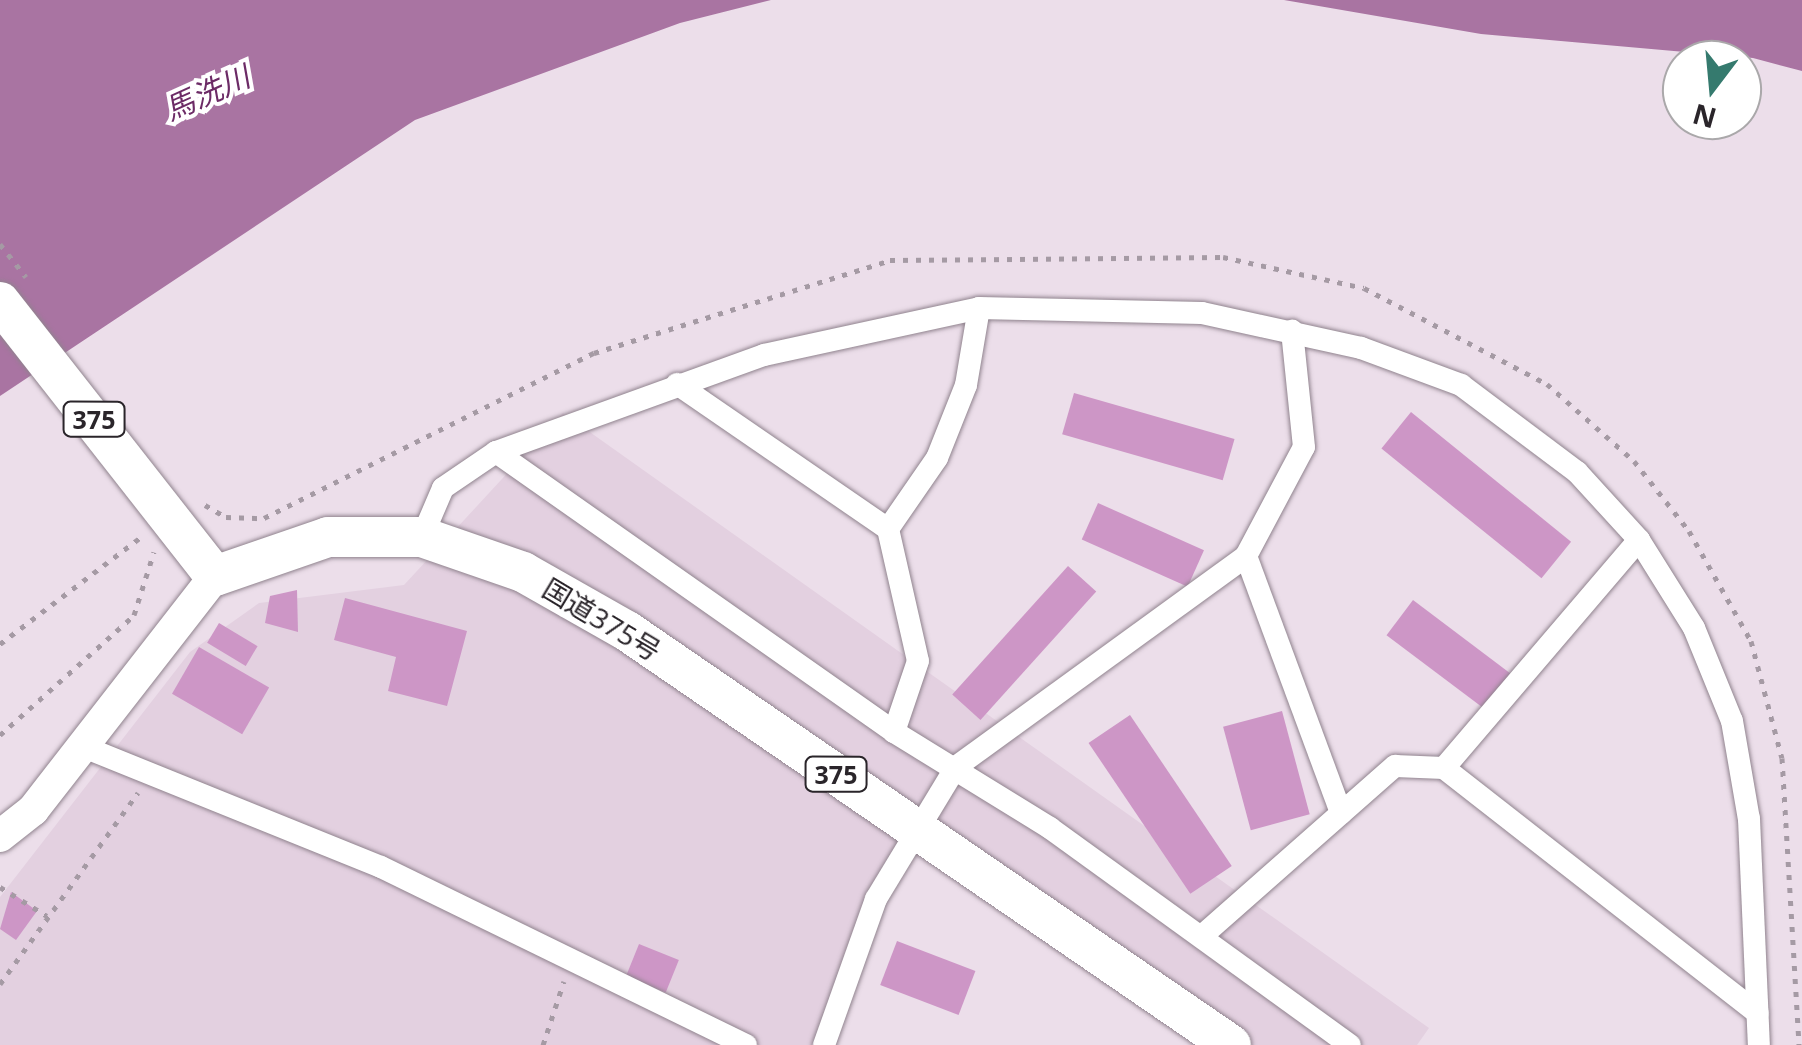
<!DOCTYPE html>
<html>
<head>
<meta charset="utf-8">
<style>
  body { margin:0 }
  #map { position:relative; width:1802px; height:1045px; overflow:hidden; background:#ecdeea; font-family:"Open Sans","Noto Sans JP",sans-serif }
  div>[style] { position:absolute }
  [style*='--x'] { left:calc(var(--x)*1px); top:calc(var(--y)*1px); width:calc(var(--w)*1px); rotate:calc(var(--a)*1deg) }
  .built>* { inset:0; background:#e3d0e0 }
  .water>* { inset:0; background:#a974a2 }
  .building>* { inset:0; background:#cd96c6; transform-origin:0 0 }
  .path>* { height:5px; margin-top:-2.5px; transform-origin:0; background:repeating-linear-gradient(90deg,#a59aa4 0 5px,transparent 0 13px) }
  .roads { filter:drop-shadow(0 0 2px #90838e) drop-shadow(0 0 2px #90838e) }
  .street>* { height:22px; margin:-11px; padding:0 11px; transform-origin:11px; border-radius:11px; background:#fff }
  .secondary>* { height:32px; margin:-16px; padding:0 16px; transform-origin:16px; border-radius:16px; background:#fff }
  .highway>* { height:40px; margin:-20px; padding:0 20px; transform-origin:20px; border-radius:20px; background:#fff }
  span { translate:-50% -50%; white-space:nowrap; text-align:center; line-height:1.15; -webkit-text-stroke:8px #fff; paint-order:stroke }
  .shield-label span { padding:2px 8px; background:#fff; border:2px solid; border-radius:8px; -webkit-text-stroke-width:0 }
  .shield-label { font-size:25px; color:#2a252a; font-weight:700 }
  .street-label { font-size:28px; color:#2a252a }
  .water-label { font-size:30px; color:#6c2b66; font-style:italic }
  .north { position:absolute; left:1662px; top:40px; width:100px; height:100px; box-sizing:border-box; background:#fff; border:2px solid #aaa8aa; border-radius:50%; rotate:196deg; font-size:28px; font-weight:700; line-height:40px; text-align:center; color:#2a252a }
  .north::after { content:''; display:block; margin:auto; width:35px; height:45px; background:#357a6e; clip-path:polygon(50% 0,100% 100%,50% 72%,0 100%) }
</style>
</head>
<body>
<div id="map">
  <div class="built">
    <i style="clip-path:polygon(563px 413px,1429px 1028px,1417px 1045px,1226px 1045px,916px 830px,847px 989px,834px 1045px,0 1045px,0 897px,190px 652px,259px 603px,404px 585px)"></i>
  </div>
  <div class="water">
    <i style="clip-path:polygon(0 0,771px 0,680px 23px,415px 120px,0 396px)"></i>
    <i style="clip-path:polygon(1284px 0,1802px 0,1802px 71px,1753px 58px,1481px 34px)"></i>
  </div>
  <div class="building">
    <i style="left:1074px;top:393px;width:167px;height:43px;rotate:16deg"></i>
    <i style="left:1411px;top:412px;width:206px;height:47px;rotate:39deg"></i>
    <i style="left:1098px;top:503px;width:116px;height:40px;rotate:24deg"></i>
    <i style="left:1068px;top:566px;width:38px;height:173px;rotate:42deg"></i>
    <i style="clip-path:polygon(297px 590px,298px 632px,265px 623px,270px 596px)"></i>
    <i style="clip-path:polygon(345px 598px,467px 631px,447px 706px,388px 691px,396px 657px,334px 640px)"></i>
    <i style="left:1413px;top:600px;width:127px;height:44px;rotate:37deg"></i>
    <i style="left:219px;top:623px;width:45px;height:23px;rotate:31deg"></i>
    <i style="left:199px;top:647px;width:81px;height:54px;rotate:30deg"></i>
    <i style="left:1282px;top:711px;width:107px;height:61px;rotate:75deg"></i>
    <i style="left:1130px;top:715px;width:182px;height:50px;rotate:56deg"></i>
    <i style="clip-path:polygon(11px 892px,37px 911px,16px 940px,0 929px)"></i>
    <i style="left:897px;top:941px;width:84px;height:47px;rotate:21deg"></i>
    <i style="left:639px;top:944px;width:43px;height:35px;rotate:22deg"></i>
  </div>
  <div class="path">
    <i style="--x:0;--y:244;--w:42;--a:51.8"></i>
    <i style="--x:205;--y:505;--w:24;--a:30"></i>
    <i style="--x:226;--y:517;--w:38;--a:2"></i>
    <i style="--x:264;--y:518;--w:369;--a:-26.6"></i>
    <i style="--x:594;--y:353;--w:310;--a:-17.4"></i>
    <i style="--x:890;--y:260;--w:333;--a:-0.5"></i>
    <i style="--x:1223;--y:257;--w:144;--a:12.4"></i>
    <i style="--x:1364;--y:288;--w:207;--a:27.7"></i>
    <i style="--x:1547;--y:384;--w:116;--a:41.5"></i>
    <i style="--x:1634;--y:461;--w:89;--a:51.8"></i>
    <i style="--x:1689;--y:531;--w:126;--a:60.6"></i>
    <i style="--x:1751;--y:641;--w:121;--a:75.2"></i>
    <i style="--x:1782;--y:758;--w:288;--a:86.6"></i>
    <i style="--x:0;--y:644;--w:177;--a:-37.2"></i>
    <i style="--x:0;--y:735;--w:180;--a:-41.8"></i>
    <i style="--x:134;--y:615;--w:66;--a:-72.4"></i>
    <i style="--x:0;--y:887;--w:55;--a:31.7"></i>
    <i style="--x:0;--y:984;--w:236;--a:-54.2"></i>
    <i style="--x:543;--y:1045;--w:67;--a:-71.8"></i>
  </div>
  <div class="roads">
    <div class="street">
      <i style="--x:677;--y:384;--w:256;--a:34.5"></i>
      <i style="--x:888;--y:529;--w:135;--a:77.2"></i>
      <i style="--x:918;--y:661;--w:75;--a:108.7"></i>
      <i style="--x:496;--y:452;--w:487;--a:35.1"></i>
      <i style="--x:894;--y:732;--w:183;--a:31.6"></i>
      <i style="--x:1050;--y:828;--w:370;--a:35.9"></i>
      <i style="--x:888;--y:529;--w:86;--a:-55.4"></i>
      <i style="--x:937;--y:458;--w:79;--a:-68.3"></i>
      <i style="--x:966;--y:385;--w:78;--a:-80.4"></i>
      <i style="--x:422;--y:537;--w:53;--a:-66.8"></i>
      <i style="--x:443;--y:488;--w:64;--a:-34.2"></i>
      <i style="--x:496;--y:452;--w:285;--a:-19.9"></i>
      <i style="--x:764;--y:355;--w:220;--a:-12.3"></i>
      <i style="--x:979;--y:308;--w:223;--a:1.3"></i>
      <i style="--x:1202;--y:313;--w:163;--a:12.4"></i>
      <i style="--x:1361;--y:348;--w:107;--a:20.3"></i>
      <i style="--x:1461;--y:385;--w:145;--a:36.9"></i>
      <i style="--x:1577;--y:472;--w:92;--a:47.6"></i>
      <i style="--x:1639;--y:540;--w:104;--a:58"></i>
      <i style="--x:1694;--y:628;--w:100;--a:67.8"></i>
      <i style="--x:1732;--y:721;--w:99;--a:80.2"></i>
      <i style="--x:1749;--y:819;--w:226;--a:87.5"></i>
      <i style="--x:1246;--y:556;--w:274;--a:69.7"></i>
      <i style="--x:84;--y:747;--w:320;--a:22"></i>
      <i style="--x:381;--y:867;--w:406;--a:26"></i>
      <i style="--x:1444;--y:768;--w:300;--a:-49.5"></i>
      <i style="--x:1203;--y:935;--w:256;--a:-41.4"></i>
      <i style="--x:1395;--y:766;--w:49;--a:2.3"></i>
      <i style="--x:1444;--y:768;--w:398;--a:38"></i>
      <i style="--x:824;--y:1045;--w:155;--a:-70.4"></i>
      <i style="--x:876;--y:899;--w:154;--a:-58.8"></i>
      <i style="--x:956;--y:767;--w:359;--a:-36"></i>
      <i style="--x:1246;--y:556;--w:123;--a:-62"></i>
      <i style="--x:1304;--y:447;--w:117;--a:-95.9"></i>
    </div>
    <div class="secondary">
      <i style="--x:0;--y:836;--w:42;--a:-38.2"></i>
      <i style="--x:33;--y:810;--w:296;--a:-52.1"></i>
    </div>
    <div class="highway">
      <i style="--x:0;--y:302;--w:348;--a:51.9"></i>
      <i style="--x:215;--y:576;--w:120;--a:-19"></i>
      <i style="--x:328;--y:537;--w:94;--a:0"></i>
      <i style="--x:422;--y:537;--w:107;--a:19.1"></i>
      <i style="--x:523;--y:572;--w:120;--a:29.6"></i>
      <i style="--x:627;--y:631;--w:732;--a:34.43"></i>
    </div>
  </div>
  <div class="shield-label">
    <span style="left:94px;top:419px">375</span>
    <span style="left:836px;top:774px">375</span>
  </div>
  <div class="street-label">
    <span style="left:602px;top:619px;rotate:31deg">国道375号</span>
  </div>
  <div class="water-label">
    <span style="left:207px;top:93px;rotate:-24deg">馬洗川</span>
  </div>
  <div class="north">N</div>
</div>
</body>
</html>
